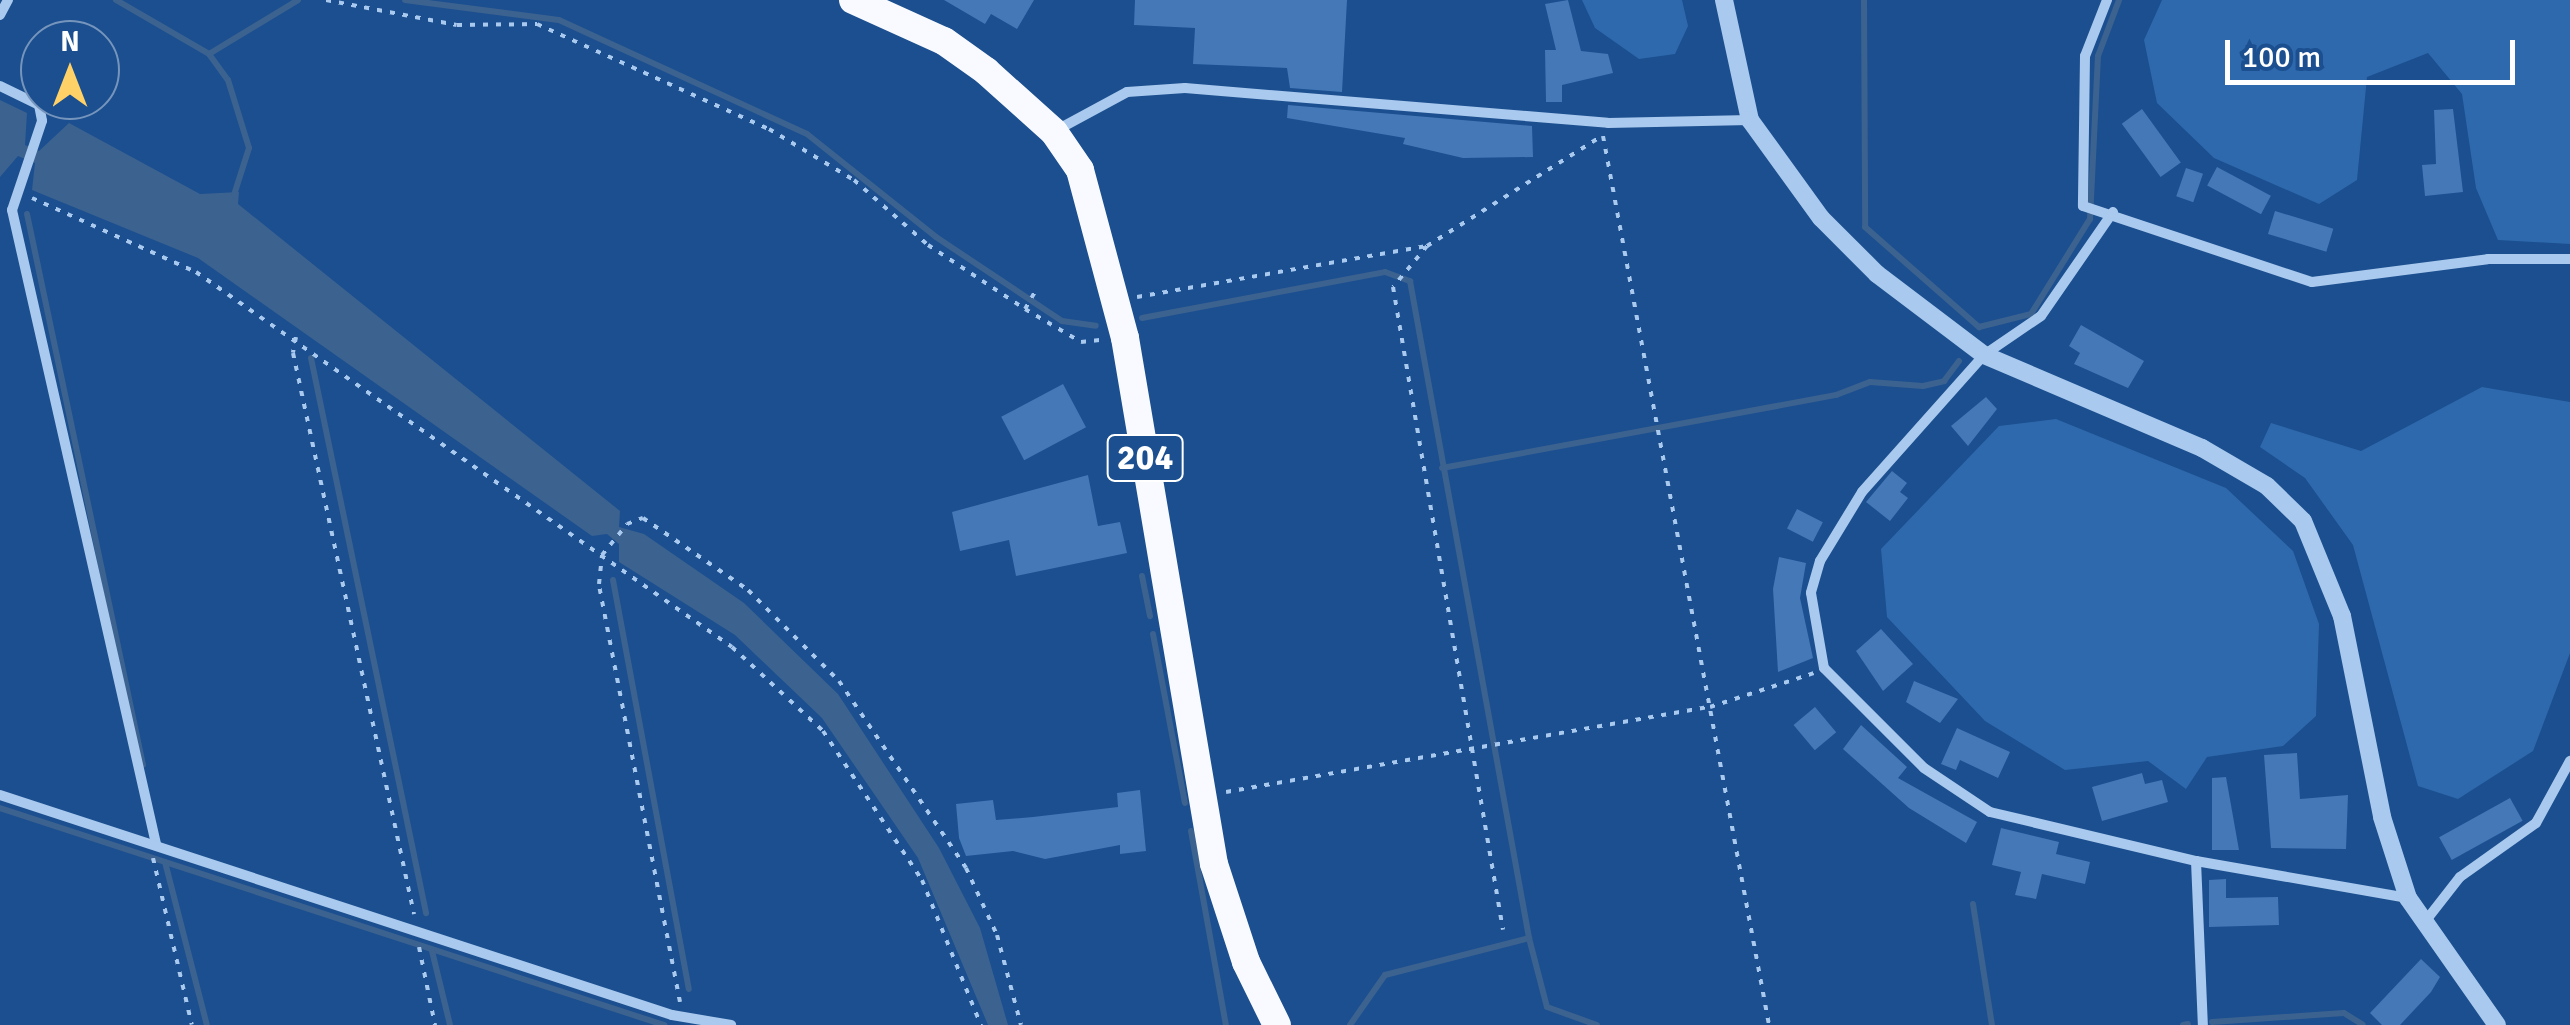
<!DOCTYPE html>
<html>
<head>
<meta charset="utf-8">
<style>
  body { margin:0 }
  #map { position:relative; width:2570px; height:1025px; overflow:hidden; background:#1b4f8f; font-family:Signika,sans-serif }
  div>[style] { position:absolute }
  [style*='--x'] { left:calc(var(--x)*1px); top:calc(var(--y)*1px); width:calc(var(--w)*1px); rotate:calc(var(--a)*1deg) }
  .green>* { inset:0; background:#2e69ad }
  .water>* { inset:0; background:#3c6290 }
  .stream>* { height:6px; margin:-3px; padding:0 3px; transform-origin:3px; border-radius:3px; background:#3c6290 }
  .building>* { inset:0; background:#4478b7; transform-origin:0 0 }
  .path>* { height:4px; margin-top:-2px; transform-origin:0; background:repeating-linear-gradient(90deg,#a9c9ee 0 5px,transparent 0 13px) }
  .minor>* { height:10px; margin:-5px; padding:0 5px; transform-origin:5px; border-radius:5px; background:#a9c9ee }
  .tertiary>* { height:18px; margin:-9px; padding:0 9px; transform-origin:9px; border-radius:9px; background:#a9c9ee }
  .trunk>* { height:28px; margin:-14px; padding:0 14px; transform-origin:14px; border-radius:14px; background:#f8faff }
  span { translate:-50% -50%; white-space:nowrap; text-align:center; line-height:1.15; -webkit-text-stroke:8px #1b4f8f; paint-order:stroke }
  .shield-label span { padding:2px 8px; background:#1b4f8f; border:2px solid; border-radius:8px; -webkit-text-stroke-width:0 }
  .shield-label { font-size:35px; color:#fff; font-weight:700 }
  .north { position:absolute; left:20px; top:20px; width:100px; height:100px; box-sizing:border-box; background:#1b4f8f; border:2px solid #7695bc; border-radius:50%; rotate:0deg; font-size:28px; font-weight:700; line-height:40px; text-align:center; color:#fff }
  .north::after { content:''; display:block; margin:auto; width:35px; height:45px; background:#ffd166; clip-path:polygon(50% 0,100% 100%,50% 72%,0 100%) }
  .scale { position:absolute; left:2225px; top:40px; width:290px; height:45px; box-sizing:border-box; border:5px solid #fff; border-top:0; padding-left:12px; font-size:30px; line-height:35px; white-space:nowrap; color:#fff; -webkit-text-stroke:8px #1b4f8f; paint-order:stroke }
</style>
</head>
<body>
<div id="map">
  <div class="green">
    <i style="clip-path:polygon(1582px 0,1682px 0,1688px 26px,1675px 54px,1639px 59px,1595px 28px)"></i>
    <i style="clip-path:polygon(2162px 0,2570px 0,2570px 244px,2498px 240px,2476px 188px,2462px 94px,2428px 53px,2367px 77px,2357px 180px,2319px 204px,2214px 158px,2157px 103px,2144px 40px)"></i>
    <i style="clip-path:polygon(2482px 387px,2570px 402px,2570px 653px,2533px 751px,2458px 799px,2418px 786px,2353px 545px,2305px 478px,2260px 447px,2271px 423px,2361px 451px)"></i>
    <i style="clip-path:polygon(2056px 419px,2226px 488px,2293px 551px,2319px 624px,2316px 716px,2283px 746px,2207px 757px,2186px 789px,2148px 761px,2065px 770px,1985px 721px,1887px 617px,1881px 549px,1999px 426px)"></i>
  </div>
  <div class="water">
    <i style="clip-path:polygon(0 100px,27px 113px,25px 145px,39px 151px,69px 123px,200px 194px,239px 192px,238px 204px,620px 511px,619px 527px,644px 534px,744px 603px,838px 694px,939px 848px,980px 928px,1008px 1025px,988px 1025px,918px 858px,822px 718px,735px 635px,619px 562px,619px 544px,607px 534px,592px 536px,198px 258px,32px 190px,35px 163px,18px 156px,0 177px)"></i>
  </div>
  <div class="stream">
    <i style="--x:116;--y:0;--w:108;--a:30.1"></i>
    <i style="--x:209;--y:54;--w:32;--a:54"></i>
    <i style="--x:228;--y:80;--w:71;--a:72.8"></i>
    <i style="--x:249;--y:148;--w:49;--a:107.7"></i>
    <i style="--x:405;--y:0;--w:155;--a:7.4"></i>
    <i style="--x:559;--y:20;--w:273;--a:24.7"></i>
    <i style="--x:807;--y:134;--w:165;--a:38.6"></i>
    <i style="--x:936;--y:237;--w:151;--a:33.7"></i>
    <i style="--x:1062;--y:321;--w:34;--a:8"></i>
    <i style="--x:1864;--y:0;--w:227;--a:89.7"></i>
    <i style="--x:1865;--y:227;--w:152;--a:41.3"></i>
    <i style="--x:1979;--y:327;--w:54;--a:-14"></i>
    <i style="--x:2031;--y:314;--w:112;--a:-58.2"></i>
    <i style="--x:2090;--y:219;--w:163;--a:-87.2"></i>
    <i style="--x:2098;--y:56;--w:60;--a:-69.4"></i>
    <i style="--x:209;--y:54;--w:104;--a:-31.2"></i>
    <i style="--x:27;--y:214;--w:563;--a:78.11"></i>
    <i style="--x:1142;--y:318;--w:247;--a:-10.7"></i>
    <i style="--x:1385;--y:272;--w:27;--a:20"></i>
    <i style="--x:1410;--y:281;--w:668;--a:79.73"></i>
    <i style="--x:1529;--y:938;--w:71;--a:75.4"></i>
    <i style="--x:1547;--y:1007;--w:53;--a:19.8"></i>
    <i style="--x:311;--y:358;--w:567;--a:78.29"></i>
    <i style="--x:1442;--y:468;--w:401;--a:-10.5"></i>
    <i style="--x:1836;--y:395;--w:36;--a:-21"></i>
    <i style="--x:1870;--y:382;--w:53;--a:4.3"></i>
    <i style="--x:1923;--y:386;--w:22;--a:-13"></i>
    <i style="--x:1944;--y:381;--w:25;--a:-53"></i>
    <i style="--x:1142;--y:576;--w:41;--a:78.7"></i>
    <i style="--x:613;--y:580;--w:416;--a:79.5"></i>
    <i style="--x:1153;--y:634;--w:172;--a:79.3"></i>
    <i style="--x:0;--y:808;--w:699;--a:18.1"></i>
    <i style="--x:1191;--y:831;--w:197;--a:79.8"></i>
    <i style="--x:165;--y:862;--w:168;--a:75.6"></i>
    <i style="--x:1973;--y:904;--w:122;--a:81.1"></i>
    <i style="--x:432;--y:951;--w:76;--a:76.3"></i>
    <i style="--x:2212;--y:1022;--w:132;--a:-3.9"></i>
    <i style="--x:2344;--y:1013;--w:22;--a:32"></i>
    <i style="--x:1350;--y:1025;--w:61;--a:-55"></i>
    <i style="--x:1385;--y:975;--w:149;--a:-14.4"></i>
    <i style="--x:2183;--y:1025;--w:5;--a:-11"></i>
  </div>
  <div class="building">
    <i style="clip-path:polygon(944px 0,1034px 0,1017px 29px,991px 14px,985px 24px)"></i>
    <i style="clip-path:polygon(1135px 0,1347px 0,1342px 92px,1290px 88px,1287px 68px,1193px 64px,1195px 28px,1134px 25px)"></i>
    <i style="clip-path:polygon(1568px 0,1581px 51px,1608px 54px,1613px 73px,1562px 85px,1562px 102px,1546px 102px,1545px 50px,1556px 50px,1545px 4px)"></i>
    <i style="clip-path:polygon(1288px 105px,1532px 126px,1533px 157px,1463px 158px,1403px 144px,1405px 138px,1287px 118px)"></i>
    <i style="left:2142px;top:109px;width:66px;height:25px;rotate:54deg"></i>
    <i style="clip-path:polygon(2453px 109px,2463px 192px,2425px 196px,2422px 165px,2436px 164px,2434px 110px)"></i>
    <i style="left:2217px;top:167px;width:61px;height:21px;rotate:28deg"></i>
    <i style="left:2186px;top:168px;width:18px;height:30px;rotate:19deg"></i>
    <i style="left:2275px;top:211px;width:61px;height:24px;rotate:17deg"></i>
    <i style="clip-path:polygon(2081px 325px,2144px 361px,2128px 388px,2074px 364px,2080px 353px,2069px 346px)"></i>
    <i style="left:1063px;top:384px;width:49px;height:70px;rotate:62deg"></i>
    <i style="clip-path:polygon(1986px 397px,1997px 409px,1968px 446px,1951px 426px)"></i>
    <i style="clip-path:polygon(1892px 471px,1907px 483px,1900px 492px,1908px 498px,1890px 521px,1866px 502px)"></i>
    <i style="clip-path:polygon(1088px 475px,1098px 526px,1120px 522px,1127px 553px,1016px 576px,1009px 540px,960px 551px,952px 512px)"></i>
    <i style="left:1797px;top:509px;width:29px;height:22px;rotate:27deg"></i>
    <i style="clip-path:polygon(1779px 557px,1806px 563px,1800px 598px,1813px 658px,1778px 672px,1773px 589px)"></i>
    <i style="clip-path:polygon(1881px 629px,1913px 664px,1883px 691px,1856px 651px)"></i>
    <i style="clip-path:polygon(1914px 681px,1958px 699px,1940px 723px,1906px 702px)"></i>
    <i style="left:1815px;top:707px;width:33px;height:28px;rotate:50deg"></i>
    <i style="clip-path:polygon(1861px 725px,1907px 767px,1898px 778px,1977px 822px,1966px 843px,1909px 808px,1843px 749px)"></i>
    <i style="clip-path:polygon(1957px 728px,2010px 752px,1998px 778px,1960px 760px,1956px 770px,1941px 764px)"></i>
    <i style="clip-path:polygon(2297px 753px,2300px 799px,2348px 795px,2346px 849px,2271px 848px,2264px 755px)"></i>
    <i style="clip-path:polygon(2142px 773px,2145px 784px,2162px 780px,2168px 802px,2102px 821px,2092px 787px)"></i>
    <i style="clip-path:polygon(2226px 777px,2239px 850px,2212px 850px,2212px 778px)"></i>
    <i style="clip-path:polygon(1140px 790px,1146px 851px,1120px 854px,1120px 845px,1045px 859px,1013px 851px,966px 856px,959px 838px,956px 804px,993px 800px,996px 820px,1033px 817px,1118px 807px,1117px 793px)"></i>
    <i style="left:2510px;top:798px;width:26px;height:81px;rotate:61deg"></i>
    <i style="clip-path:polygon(2001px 828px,2059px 842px,2056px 854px,2090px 862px,2085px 884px,2042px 874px,2036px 899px,2015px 895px,2021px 872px,1992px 865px)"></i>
    <i style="clip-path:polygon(2226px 879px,2226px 898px,2278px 897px,2279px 925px,2209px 927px,2209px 880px)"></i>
    <i style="clip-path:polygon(2421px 959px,2440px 977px,2431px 992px,2400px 1025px,2382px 1025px,2370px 1013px)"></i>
  </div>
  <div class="path">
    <i style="--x:326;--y:0;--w:133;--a:10.8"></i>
    <i style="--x:457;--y:25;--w:80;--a:-0.7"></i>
    <i style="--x:537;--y:24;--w:255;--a:24.4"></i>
    <i style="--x:769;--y:129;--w:99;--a:31"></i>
    <i style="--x:854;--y:180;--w:98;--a:41.3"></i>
    <i style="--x:928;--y:245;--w:116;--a:33.4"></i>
    <i style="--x:1025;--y:309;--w:65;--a:30.5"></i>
    <i style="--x:1081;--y:342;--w:19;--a:-6"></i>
    <i style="--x:1603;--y:136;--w:904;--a:79.42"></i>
    <i style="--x:32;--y:198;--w:180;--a:24.3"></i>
    <i style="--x:196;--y:272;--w:654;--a:34.98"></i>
    <i style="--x:732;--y:647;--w:124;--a:42.7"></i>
    <i style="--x:823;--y:731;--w:179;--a:56.4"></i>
    <i style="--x:922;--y:880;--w:157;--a:67.9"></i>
    <i style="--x:1427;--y:246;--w:53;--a:129.7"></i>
    <i style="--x:1393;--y:287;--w:652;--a:80.29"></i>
    <i style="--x:1137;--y:297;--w:294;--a:-10"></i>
    <i style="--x:1427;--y:246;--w:207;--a:-32.2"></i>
    <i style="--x:1025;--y:309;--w:20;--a:-60"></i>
    <i style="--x:296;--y:337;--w:16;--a:101"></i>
    <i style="--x:293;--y:353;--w:574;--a:77.83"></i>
    <i style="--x:1226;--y:792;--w:491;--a:-10"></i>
    <i style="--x:1710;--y:707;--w:109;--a:-18.1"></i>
    <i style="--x:153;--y:858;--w:171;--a:76.9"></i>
    <i style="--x:419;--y:947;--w:80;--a:78.4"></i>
    <i style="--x:680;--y:1002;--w:426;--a:-101"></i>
    <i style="--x:599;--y:584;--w:29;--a:-84"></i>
    <i style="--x:602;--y:555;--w:40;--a:-51"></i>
    <i style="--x:627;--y:524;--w:17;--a:-21"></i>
    <i style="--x:643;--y:518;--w:127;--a:34.4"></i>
    <i style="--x:748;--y:590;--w:129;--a:45"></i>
    <i style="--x:839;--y:681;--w:226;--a:55.8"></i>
    <i style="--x:966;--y:868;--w:74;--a:65.2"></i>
    <i style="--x:997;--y:935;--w:93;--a:75.1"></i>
  </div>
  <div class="minor">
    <i style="--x:2107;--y:0;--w:60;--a:111.4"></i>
    <i style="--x:2085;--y:56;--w:150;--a:90.8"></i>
    <i style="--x:2083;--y:206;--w:241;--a:18.4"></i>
    <i style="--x:2312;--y:282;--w:177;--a:-7.4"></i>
    <i style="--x:2488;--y:259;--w:82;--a:0"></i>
    <i style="--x:0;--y:15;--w:17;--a:-62"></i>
    <i style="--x:0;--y:86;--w:43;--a:26"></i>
    <i style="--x:39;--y:105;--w:16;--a:79"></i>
    <i style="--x:42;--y:121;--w:94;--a:108.6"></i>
    <i style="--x:12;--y:210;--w:650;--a:77.2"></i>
    <i style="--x:1055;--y:131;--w:82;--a:-28.4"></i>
    <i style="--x:1127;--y:92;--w:58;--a:-3.9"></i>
    <i style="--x:1185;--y:88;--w:424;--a:4.7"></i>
    <i style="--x:1608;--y:123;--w:142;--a:-1.2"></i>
    <i style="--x:2113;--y:212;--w:126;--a:124.7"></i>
    <i style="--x:2041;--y:316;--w:69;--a:145.6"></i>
    <i style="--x:1984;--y:355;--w:183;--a:131.7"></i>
    <i style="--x:1862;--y:492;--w:81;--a:121.3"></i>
    <i style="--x:1820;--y:561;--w:33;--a:106"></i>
    <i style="--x:1811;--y:593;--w:76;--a:80.2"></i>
    <i style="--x:1824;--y:668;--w:141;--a:45"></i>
    <i style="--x:1924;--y:768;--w:79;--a:33.7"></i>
    <i style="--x:1990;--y:812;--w:212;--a:13.4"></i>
    <i style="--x:2196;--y:861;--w:215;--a:9.9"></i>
    <i style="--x:0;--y:795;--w:707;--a:18.13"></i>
    <i style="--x:672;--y:1015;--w:60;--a:9.6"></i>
    <i style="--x:2196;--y:861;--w:164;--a:87.6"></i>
    <i style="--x:2424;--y:923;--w:58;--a:-52"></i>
    <i style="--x:2460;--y:877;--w:93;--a:-35.4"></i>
    <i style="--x:2536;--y:823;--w:71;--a:-61.3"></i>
  </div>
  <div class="tertiary">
    <i style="--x:1724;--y:0;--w:123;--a:77.8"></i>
    <i style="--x:1750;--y:120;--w:121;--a:54.1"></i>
    <i style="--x:1821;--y:218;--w:79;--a:45"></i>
    <i style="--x:1877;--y:274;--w:134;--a:37.1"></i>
    <i style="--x:1984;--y:355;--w:237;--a:23.1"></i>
    <i style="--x:2202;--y:448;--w:75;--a:30.3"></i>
    <i style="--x:2267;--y:486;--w:50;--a:44.2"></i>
    <i style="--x:2303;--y:521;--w:103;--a:67.7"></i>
    <i style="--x:2342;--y:616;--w:205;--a:78.7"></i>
    <i style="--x:2382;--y:817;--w:85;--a:72.2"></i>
    <i style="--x:2408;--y:898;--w:155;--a:55"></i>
  </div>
  <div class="trunk">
    <i style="--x:853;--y:0;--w:100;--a:24.3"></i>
    <i style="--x:944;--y:41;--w:52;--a:35.5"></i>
    <i style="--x:986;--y:71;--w:91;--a:41.9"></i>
    <i style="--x:1054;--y:132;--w:46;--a:55.6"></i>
    <i style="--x:1080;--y:170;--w:174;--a:75"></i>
    <i style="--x:1125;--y:338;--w:533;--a:80.4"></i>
    <i style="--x:1214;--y:864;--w:103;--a:71.9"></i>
    <i style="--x:1246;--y:962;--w:70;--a:63.8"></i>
  </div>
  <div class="shield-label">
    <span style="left:1145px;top:458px">204</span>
  </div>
  <div class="north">N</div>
  <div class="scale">100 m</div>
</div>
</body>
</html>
